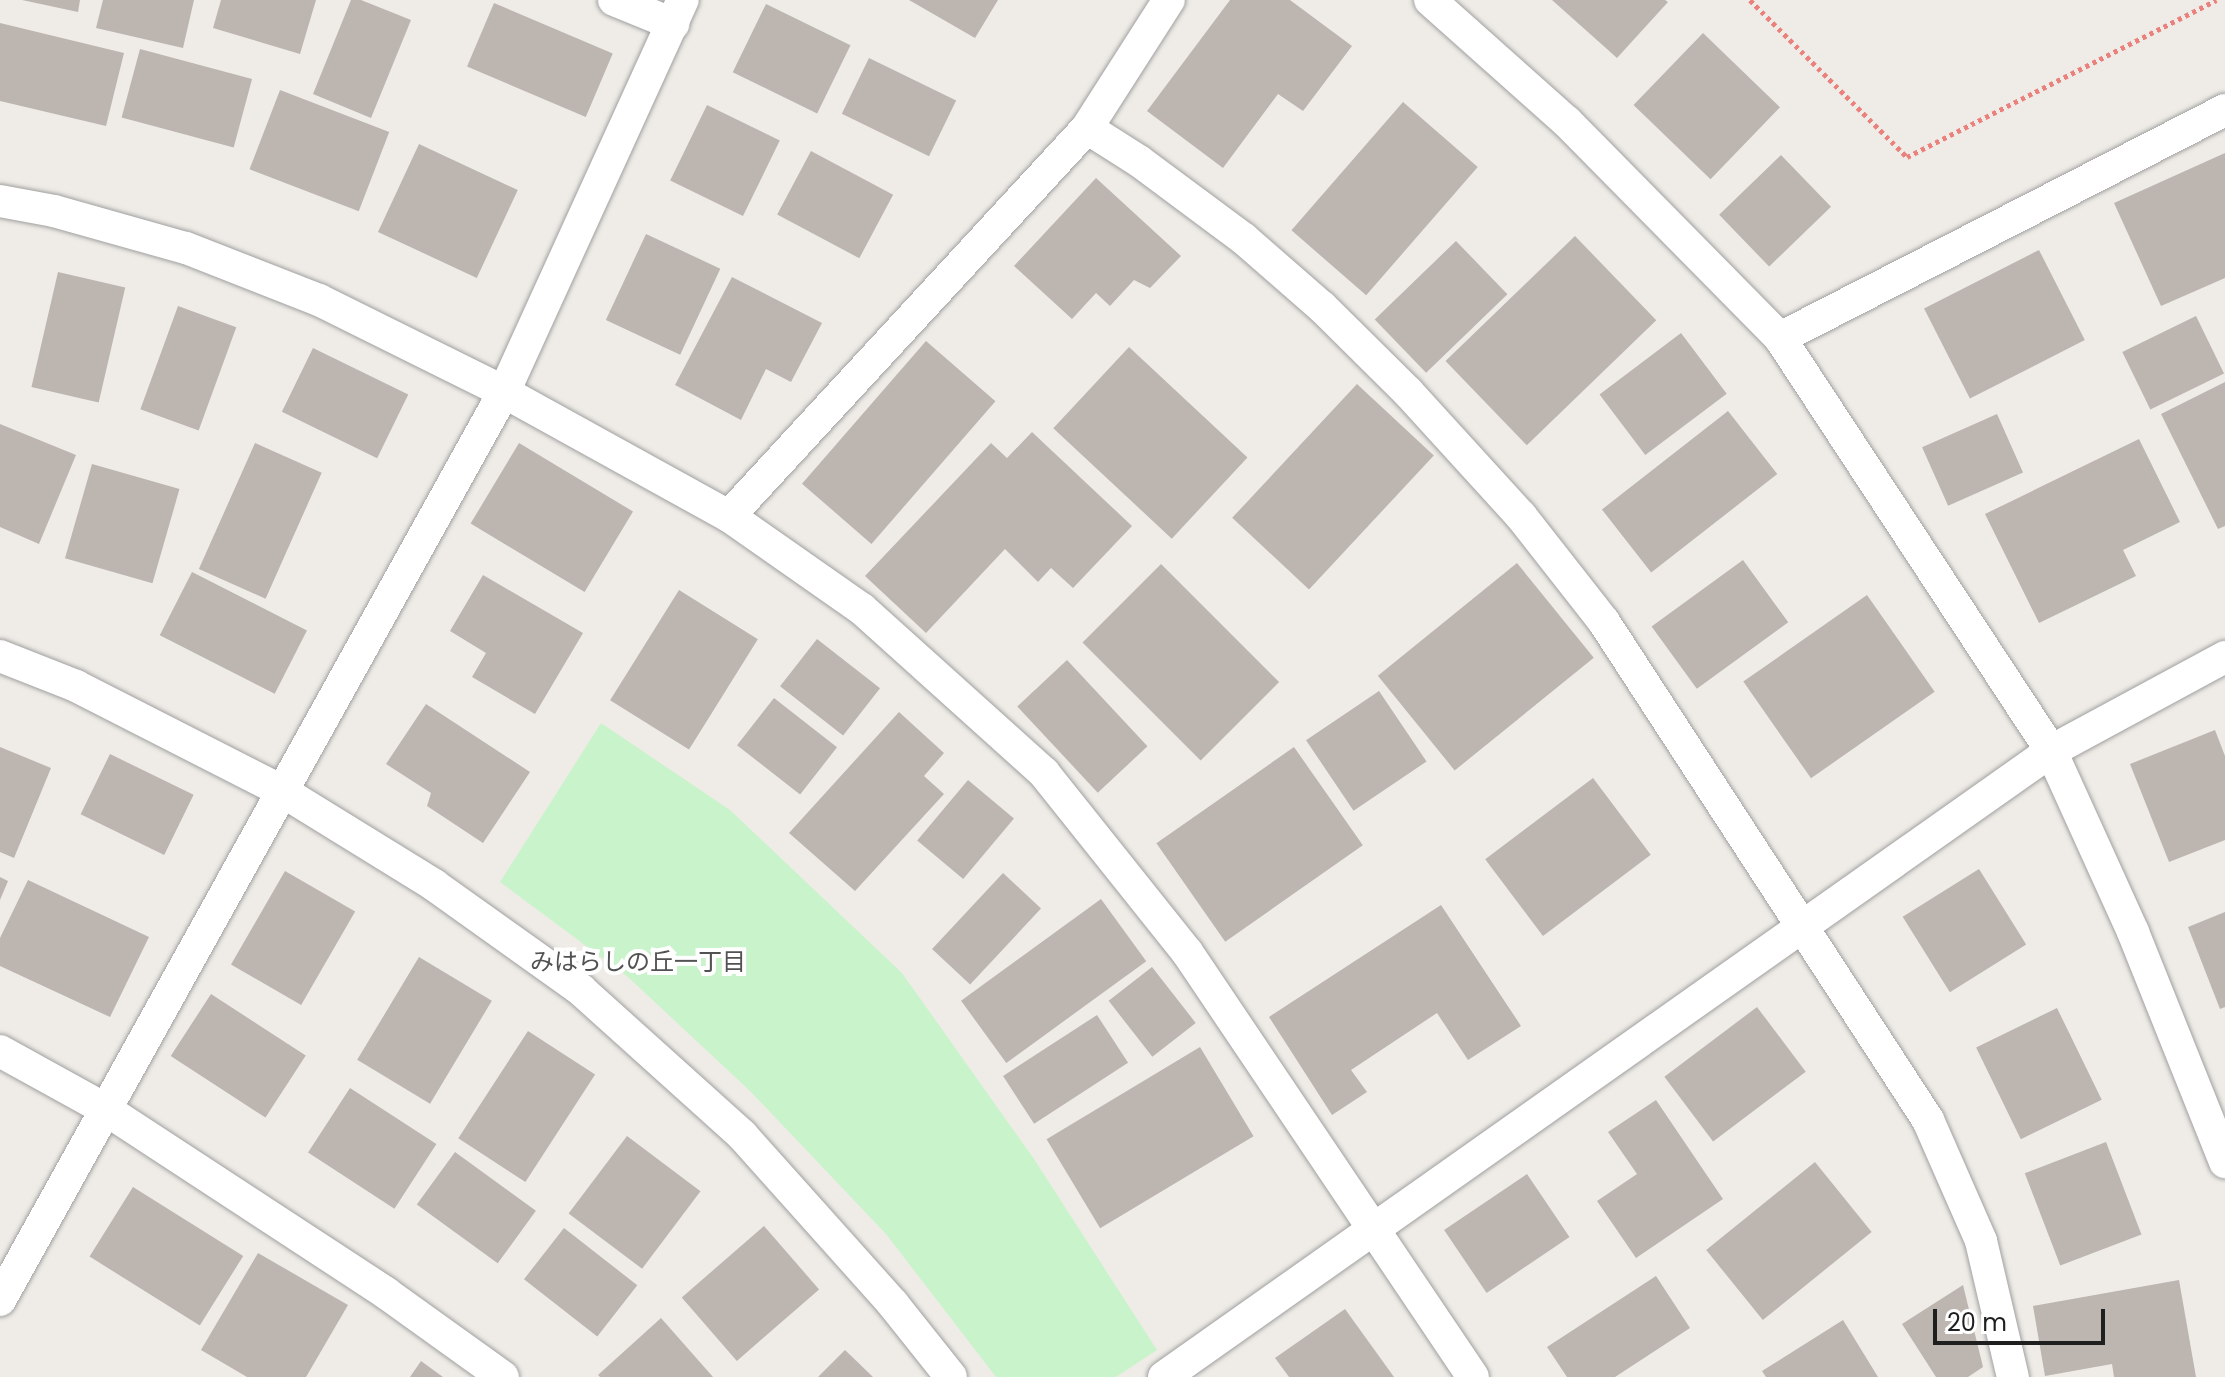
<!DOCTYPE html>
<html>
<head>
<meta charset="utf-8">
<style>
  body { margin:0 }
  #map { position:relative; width:2225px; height:1377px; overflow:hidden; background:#efece7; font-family:Poppins,"Noto Sans JP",sans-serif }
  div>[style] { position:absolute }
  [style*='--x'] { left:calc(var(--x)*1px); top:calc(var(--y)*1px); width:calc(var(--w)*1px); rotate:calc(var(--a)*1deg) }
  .park>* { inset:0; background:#c9f3ca }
  .building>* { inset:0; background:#bcb5b0; transform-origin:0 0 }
  .path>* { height:5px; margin-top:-2.5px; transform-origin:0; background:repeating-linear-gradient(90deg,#ea817d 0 4px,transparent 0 8px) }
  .roads { filter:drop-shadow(0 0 2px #a0a0a0) drop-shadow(0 0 2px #a0a0a0) }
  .service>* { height:32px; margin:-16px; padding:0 16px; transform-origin:16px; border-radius:16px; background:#fff }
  span { translate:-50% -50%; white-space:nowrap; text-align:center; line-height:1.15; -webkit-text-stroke:8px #fff; paint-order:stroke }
  .neighbourhood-label { font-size:24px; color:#525252 }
  .scale { position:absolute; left:1933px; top:1309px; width:172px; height:36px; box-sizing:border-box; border:4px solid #1f1f1f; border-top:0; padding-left:10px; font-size:24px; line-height:28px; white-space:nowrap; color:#1f1f1f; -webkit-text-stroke:6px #fff; paint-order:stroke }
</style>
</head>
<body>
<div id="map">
  <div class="park">
    <i style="clip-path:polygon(601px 723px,730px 810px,902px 973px,1034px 1159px,1157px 1350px,1116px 1377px,996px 1377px,886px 1234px,750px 1091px,628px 977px,500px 882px)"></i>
  </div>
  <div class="building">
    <i style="clip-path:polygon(22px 0,80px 0,78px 12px)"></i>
    <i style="clip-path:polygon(103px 0,194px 0,183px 48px,96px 28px)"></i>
    <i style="clip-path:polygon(221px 0,316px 0,300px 54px,213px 28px)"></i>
    <i style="clip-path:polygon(351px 0,361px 0,411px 20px,371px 118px,313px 94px)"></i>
    <i style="clip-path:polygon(909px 0,998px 0,975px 38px)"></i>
    <i style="clip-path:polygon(1230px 0,1290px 0,1352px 46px,1303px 111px,1278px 94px,1223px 168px,1147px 111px)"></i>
    <i style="clip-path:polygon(1552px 0,1665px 0,1668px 2px,1617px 58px)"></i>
    <i style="left:494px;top:3px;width:129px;height:69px;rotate:23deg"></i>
    <i style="left:766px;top:4px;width:94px;height:76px;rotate:26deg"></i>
    <i style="clip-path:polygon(0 23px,124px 53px,106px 126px,0 101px)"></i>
    <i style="left:1703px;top:33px;width:107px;height:100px;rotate:44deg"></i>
    <i style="left:140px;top:49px;width:116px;height:71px;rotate:15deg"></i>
    <i style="left:869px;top:58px;width:97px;height:62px;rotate:26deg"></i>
    <i style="left:280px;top:90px;width:117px;height:85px;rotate:21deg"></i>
    <i style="left:1403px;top:102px;width:99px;height:170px;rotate:41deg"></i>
    <i style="left:707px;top:105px;width:81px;height:84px;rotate:26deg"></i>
    <i style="left:419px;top:144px;width:109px;height:97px;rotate:25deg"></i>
    <i style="left:811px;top:151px;width:93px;height:72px;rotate:28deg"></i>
    <i style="clip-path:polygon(2225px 153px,2225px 278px,2161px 306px,2114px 203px)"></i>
    <i style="left:1781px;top:155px;width:72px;height:86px;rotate:46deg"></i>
    <i style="clip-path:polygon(1096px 178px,1181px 256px,1150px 288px,1134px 280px,1110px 306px,1096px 293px,1072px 319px,1014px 266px)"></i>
    <i style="left:646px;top:234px;width:82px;height:95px;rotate:25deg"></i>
    <i style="left:1575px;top:236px;width:117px;height:180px;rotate:46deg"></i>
    <i style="left:1456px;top:241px;width:74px;height:113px;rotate:46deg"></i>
    <i style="left:2039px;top:250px;width:101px;height:129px;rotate:63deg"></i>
    <i style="left:58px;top:272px;width:69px;height:118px;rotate:13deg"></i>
    <i style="clip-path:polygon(732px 277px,822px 323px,791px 382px,766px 369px,741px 420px,675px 385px)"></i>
    <i style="left:178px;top:306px;width:62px;height:110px;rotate:20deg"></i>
    <i style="left:2196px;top:316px;width:64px;height:82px;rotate:64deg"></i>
    <i style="left:1681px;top:333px;width:76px;height:102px;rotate:53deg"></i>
    <i style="left:926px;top:341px;width:92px;height:189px;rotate:41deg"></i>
    <i style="left:1129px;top:347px;width:162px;height:111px;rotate:43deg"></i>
    <i style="left:313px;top:348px;width:106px;height:71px;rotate:26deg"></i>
    <i style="clip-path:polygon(2225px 382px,2225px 526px,2218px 529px,2161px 414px)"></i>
    <i style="left:1357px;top:384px;width:105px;height:183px;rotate:43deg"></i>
    <i style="left:1728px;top:411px;width:80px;height:160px;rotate:52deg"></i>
    <i style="left:1997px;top:414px;width:64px;height:82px;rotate:66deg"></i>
    <i style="clip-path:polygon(0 424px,76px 455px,39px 544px,0 527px)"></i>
    <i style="clip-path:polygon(1032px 432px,1132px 526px,1073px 588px,1051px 568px,1038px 582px,1005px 549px,926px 633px,865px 576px,991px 443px,1007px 458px)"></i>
    <i style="clip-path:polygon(2139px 439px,2180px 522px,2123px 550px,2136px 576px,2039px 623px,1985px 514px)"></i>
    <i style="left:255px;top:443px;width:73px;height:138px;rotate:24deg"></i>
    <i style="left:519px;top:443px;width:133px;height:94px;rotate:31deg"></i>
    <i style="left:92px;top:464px;width:91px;height:98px;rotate:16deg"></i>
    <i style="left:1743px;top:560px;width:77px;height:113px;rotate:54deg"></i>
    <i style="left:1517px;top:563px;width:122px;height:179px;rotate:51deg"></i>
    <i style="left:1161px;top:564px;width:167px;height:111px;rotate:45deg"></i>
    <i style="left:192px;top:572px;width:129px;height:71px;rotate:27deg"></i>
    <i style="clip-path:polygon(483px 575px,583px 633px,535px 714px,472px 677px,486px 653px,450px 631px)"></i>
    <i style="left:679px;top:590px;width:93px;height:130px;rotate:32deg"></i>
    <i style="left:1867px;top:595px;width:118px;height:151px;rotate:55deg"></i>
    <i style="left:817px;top:639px;width:80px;height:60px;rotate:38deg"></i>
    <i style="left:1067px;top:660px;width:118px;height:68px;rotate:47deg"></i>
    <i style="left:1379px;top:691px;width:85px;height:88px;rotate:56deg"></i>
    <i style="left:774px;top:698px;width:80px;height:60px;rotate:38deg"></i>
    <i style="clip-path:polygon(426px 704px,530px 772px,483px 843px,427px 806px,431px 793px,386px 764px)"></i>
    <i style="clip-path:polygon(899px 712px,944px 753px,924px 776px,944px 794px,855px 891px,789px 833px)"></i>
    <i style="clip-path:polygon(2215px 730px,2225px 756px,2225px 840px,2169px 862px,2130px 764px)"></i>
    <i style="clip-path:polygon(0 747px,51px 768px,14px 858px,0 852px)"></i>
    <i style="left:1294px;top:747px;width:120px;height:168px;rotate:55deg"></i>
    <i style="left:110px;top:754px;width:93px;height:67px;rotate:26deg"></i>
    <i style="left:1593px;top:778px;width:96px;height:135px;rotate:53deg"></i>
    <i style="left:968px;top:780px;width:60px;height:79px;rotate:40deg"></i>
    <i style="left:1979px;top:869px;width:89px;height:90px;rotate:58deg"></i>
    <i style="left:285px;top:871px;width:81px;height:108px;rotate:30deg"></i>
    <i style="left:1003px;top:873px;width:52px;height:104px;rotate:43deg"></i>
    <i style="clip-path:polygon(0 877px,8px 881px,0 900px)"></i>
    <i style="clip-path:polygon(28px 880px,149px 937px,110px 1017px,0 966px,0 938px)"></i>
    <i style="left:1101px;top:899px;width:77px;height:173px;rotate:54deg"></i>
    <i style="clip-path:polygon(1441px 905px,1521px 1026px,1468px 1060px,1437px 1013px,1351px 1070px,1367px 1092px,1332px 1115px,1269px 1017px)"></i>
    <i style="clip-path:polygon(2225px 912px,2225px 1007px,2220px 1009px,2188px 927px)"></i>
    <i style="left:419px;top:957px;width:85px;height:120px;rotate:31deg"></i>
    <i style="left:1152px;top:967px;width:71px;height:55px;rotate:52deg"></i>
    <i style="left:211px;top:994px;width:113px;height:74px;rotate:33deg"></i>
    <i style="left:1757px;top:1007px;width:81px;height:116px;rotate:53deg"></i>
    <i style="left:2057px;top:1008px;width:102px;height:90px;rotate:64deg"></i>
    <i style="left:1097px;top:1015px;width:57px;height:112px;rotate:57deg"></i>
    <i style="left:528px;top:1031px;width:80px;height:128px;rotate:33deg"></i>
    <i style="left:1200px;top:1047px;width:104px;height:179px;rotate:59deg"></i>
    <i style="left:350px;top:1088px;width:103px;height:77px;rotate:33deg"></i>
    <i style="clip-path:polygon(1656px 1100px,1723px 1199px,1636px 1258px,1597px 1201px,1637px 1174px,1608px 1132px)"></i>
    <i style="left:627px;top:1136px;width:92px;height:97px;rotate:37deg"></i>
    <i style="left:2106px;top:1142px;width:99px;height:87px;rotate:69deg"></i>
    <i style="left:455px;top:1152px;width:100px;height:65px;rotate:36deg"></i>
    <i style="left:1815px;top:1162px;width:90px;height:140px;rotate:51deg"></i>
    <i style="left:1527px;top:1174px;width:76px;height:100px;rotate:56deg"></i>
    <i style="left:133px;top:1187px;width:130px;height:82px;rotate:32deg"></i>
    <i style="left:764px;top:1226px;width:84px;height:109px;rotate:49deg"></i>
    <i style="left:564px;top:1228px;width:93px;height:65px;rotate:38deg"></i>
    <i style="clip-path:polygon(258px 1253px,348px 1305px,306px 1377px,247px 1377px,201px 1350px)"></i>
    <i style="clip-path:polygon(1656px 1276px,1690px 1328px,1615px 1377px,1567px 1377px,1547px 1347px)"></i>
    <i style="clip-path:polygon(2179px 1280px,2196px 1377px,2114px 1377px,2112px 1364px,2045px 1376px,2033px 1306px)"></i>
    <i style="clip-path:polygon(1963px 1285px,1983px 1367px,1968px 1377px,1936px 1377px,1902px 1324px)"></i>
    <i style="clip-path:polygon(1345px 1309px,1394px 1377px,1289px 1377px,1275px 1358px)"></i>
    <i style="clip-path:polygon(661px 1318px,713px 1377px,600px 1377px,598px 1375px)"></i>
    <i style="clip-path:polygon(1843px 1320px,1878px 1377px,1766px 1377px,1762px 1371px)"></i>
    <i style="clip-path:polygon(845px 1350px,873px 1377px,818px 1377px)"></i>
    <i style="clip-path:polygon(421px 1361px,443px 1377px,410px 1377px)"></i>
  </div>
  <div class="path">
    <i style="--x:1750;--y:0;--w:222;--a:45"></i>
    <i style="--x:1907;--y:157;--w:347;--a:-26.9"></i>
  </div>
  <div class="roads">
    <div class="service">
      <i style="--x:614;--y:0;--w:64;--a:22.1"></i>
      <i style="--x:1430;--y:0;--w:183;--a:41.7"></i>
      <i style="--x:1567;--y:122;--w:303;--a:45.4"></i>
      <i style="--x:1780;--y:338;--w:494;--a:56.7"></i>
      <i style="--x:2051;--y:751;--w:199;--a:65.6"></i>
      <i style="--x:2133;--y:932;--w:248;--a:68.2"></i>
      <i style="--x:1087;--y:128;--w:62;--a:32.4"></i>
      <i style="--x:1139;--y:161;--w:131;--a:36.6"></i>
      <i style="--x:1244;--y:239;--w:103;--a:41.1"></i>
      <i style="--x:1322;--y:307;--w:121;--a:44.7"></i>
      <i style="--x:1408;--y:392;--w:168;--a:47.7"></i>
      <i style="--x:1521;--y:516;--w:135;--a:51.9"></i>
      <i style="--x:1604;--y:622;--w:594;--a:56.95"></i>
      <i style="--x:1928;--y:1120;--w:132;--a:66.3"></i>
      <i style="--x:1981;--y:1241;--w:140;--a:76.8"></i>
      <i style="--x:0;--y:201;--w:55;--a:10.5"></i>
      <i style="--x:54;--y:211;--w:137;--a:15.7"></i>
      <i style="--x:186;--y:248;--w:143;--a:21.4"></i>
      <i style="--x:319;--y:300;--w:207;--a:26.4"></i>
      <i style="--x:504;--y:392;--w:257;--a:28.9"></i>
      <i style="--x:729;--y:516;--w:162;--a:35"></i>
      <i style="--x:862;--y:609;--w:245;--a:42"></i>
      <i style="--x:1044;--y:773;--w:229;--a:51.4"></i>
      <i style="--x:1187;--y:952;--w:512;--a:56.06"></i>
      <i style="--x:1780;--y:338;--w:500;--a:-27.13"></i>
      <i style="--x:729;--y:516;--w:528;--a:-47.3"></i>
      <i style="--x:1087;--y:128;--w:152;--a:-57.4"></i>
      <i style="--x:0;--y:656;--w:82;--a:21.5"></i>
      <i style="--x:76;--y:686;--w:231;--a:27"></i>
      <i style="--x:282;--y:791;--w:179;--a:31.7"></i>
      <i style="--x:434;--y:885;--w:181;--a:35.5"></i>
      <i style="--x:581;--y:990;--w:217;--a:42"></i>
      <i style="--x:742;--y:1135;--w:227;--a:48.2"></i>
      <i style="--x:893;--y:1304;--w:93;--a:51.5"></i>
      <i style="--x:0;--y:1051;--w:120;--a:28.9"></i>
      <i style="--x:105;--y:1109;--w:336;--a:33.2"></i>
      <i style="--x:386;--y:1293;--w:144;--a:35.7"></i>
      <i style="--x:0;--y:1300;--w:1038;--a:-60.97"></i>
      <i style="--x:504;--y:392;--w:431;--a:-65.5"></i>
      <i style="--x:1164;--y:1377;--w:1086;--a:-35.21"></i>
      <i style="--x:2051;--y:751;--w:198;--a:-28.4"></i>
    </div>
  </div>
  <div class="neighbourhood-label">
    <span style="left:638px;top:962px">みはらしの丘一丁目</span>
  </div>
  <div class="scale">20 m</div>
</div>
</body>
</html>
